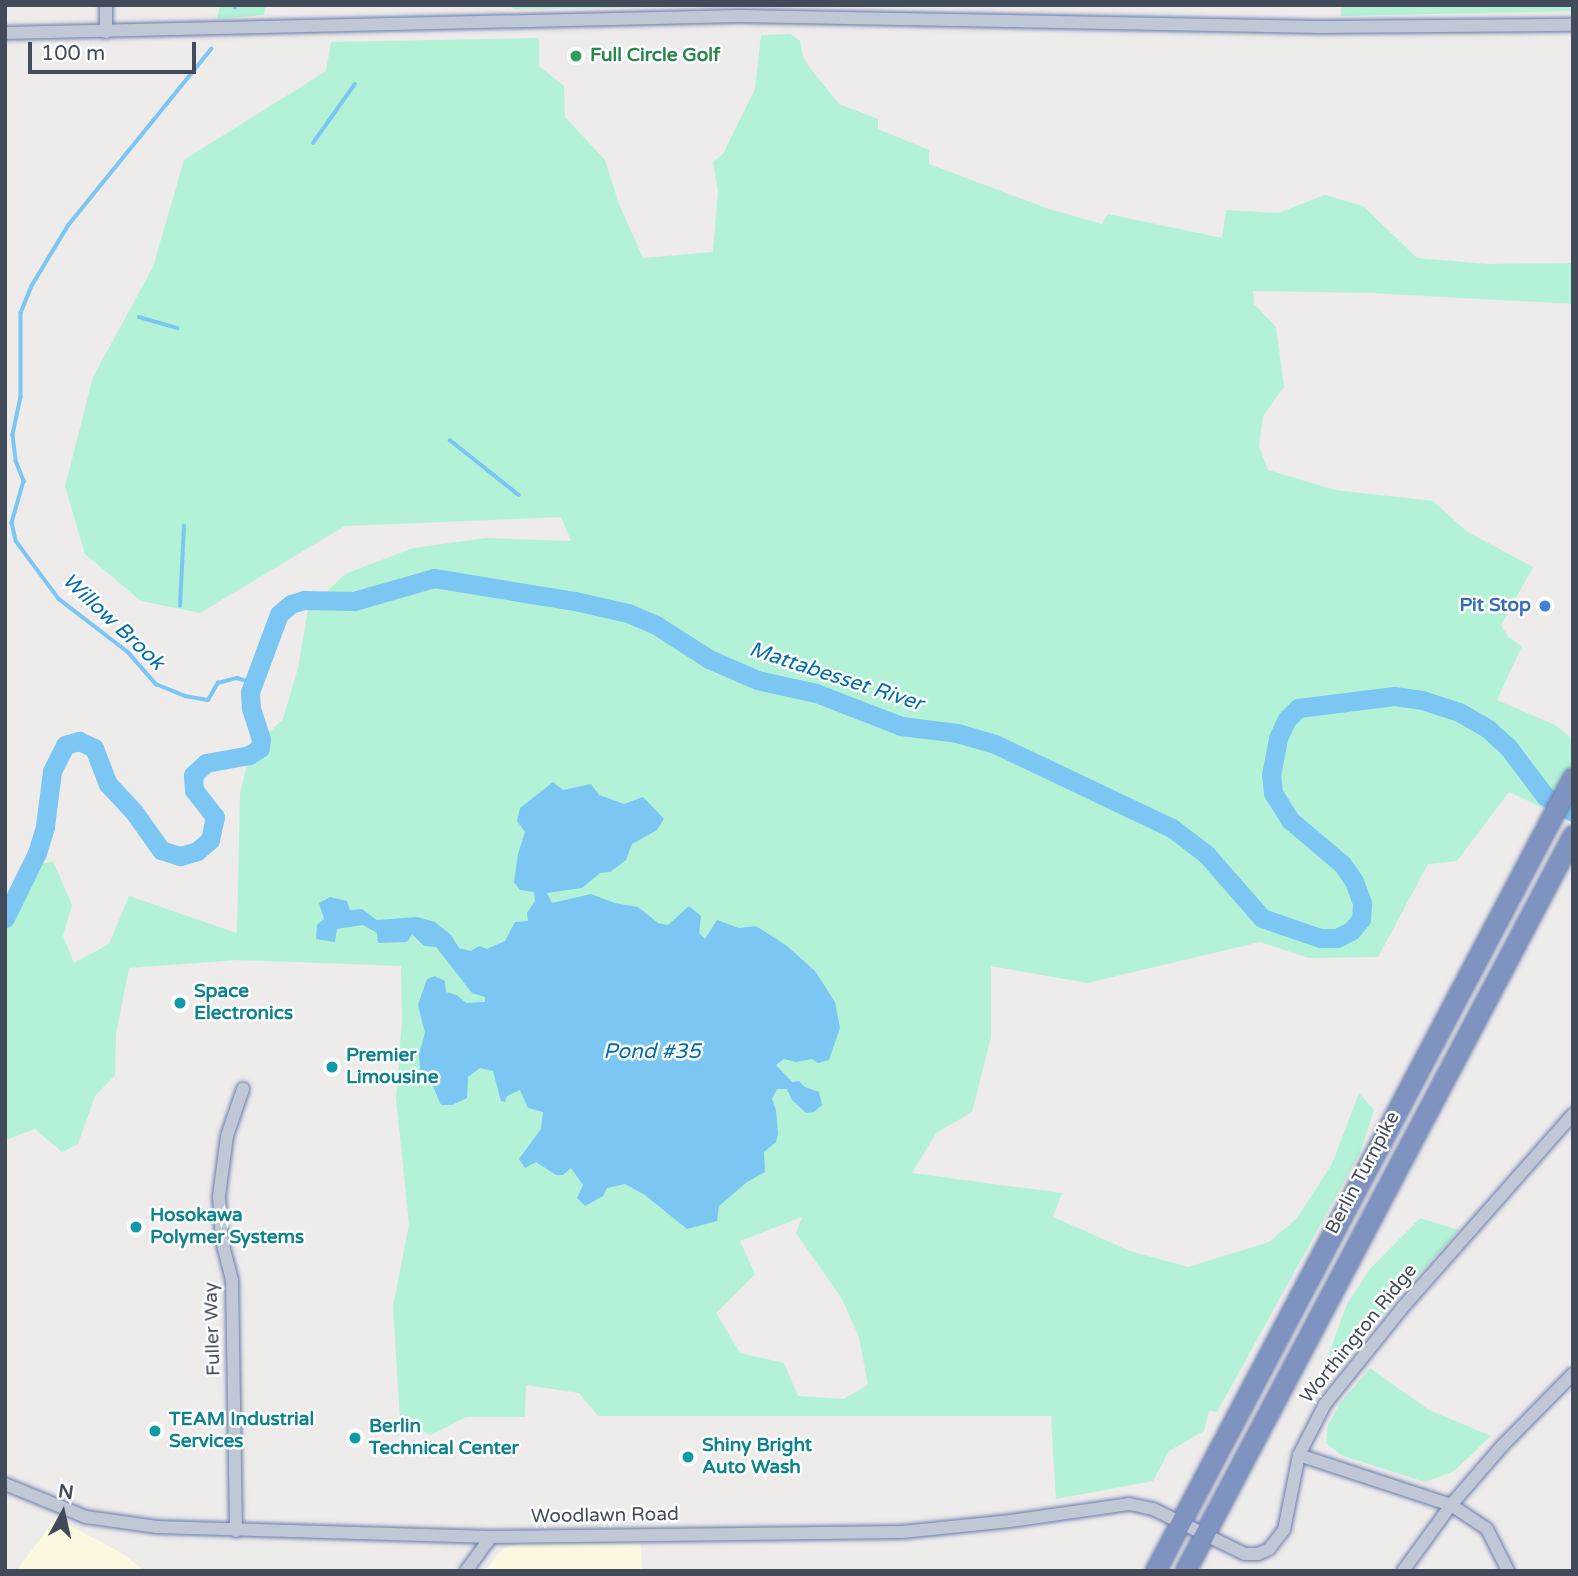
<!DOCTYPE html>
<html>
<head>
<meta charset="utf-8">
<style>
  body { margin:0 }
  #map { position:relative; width:1578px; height:1576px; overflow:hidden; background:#eeebeb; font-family:"Varela Round",sans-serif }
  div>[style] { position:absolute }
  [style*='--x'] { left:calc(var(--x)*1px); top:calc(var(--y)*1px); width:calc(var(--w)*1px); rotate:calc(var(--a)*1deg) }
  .commercial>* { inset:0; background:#fdf9e0 }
  .green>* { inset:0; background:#b3f2d6 }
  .water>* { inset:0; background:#7cc6f3 }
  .stream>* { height:3.5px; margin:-1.75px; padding:0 1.75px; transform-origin:1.75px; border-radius:1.75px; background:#7cc6f3 }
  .river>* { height:19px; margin:-9.5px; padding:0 9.5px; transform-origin:9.5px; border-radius:9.5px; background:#7cc6f3 }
  .roads { filter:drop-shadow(0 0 2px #697dab) drop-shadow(0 0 2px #697dab) }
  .minor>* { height:12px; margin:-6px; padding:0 6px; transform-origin:6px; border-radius:6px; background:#c0c7d5 }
  .highway>* { height:19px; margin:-9.5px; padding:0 9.5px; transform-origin:9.5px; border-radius:9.5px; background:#7e93c0 }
  .dots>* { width:19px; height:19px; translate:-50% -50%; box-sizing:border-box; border:4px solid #fff; border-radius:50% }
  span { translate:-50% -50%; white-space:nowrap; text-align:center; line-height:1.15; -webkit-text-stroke:5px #fff; paint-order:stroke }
  .leisure-label { font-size:19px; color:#27864d; font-weight:700 }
  .left { translate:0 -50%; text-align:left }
  .shop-label { font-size:19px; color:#366cbe; font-weight:700 }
  .right { translate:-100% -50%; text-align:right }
  .culture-label { font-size:19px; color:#0d838f; font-weight:700 }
  .street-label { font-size:19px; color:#424b5a }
  .water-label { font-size:21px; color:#006daf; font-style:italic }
  .frame { position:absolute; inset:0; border:7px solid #424b5a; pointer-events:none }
  .north { position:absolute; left:28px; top:1478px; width:70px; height:70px; -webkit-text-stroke:5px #fff; paint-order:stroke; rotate:8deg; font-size:19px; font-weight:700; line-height:28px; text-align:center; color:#424b5a }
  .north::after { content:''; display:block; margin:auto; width:24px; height:32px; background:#424b5a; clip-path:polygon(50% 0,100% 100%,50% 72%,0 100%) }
  .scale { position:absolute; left:28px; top:42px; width:168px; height:32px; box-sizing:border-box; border:4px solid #424b5a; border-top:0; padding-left:9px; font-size:21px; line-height:24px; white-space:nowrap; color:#424b5a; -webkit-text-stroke:5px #fff; paint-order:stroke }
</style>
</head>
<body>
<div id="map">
  <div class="commercial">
    <i style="clip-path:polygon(56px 1518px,123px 1554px,145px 1571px,16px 1571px)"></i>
    <i style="clip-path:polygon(520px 1543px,641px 1543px,642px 1571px,485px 1571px,503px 1548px)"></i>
  </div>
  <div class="green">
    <i style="clip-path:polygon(220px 5px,266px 5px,264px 15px,217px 19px)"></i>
    <i style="clip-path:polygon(512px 5px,828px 5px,513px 9px)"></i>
    <i style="clip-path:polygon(1341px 5px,1573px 5px,1573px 11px,1341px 16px)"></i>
    <i style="clip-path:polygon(evenodd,790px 34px,800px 41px,803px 56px,810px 68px,839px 104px,878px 119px,878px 129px,929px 150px,929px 164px,1049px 209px,1102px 224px,1108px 214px,1222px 238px,1226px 210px,1278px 213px,1325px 195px,1363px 206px,1417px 258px,1487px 264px,1573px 263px,1573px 304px,1371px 293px,1253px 291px,1254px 304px,1276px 327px,1284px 387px,1263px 416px,1259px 446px,1268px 470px,1335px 490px,1433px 501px,1466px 531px,1533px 567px,1501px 625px,1509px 638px,1522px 646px,1497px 700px,1555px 725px,1573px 739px,1573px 761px,1545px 809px,1509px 792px,1457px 861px,1428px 864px,1378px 957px,1309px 958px,1260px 942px,1087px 983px,991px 966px,991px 1037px,972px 1112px,936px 1133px,912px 1173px,1062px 1193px,1053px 1217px,1130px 1251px,1188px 1267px,1269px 1242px,1297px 1218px,1332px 1164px,1359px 1093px,1374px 1110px,1360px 1153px,1217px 1412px,1209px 1411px,1204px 1431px,1169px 1451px,1153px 1481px,1056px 1499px,1051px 1416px,598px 1416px,579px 1393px,526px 1385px,525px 1417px,466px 1417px,431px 1435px,400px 1419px,393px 1307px,409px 1224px,396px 1098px,402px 1020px,401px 966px,237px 960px,129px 968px,116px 1034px,115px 1075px,95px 1096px,78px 1144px,62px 1152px,35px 1129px,5px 1140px,5px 916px,35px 866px,53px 861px,72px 905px,63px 936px,74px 963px,109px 944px,129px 896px,237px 933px,240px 793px,251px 750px,283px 719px,298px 668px,308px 610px,345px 574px,413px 548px,486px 538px,571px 541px,561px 517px,345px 526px,200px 613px,141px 601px,85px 554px,65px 486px,93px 377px,153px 267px,184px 160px,326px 71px,331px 42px,539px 38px,539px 66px,564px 86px,565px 117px,605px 160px,619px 204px,643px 258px,713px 252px,718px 191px,713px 162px,723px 154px,755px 89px,761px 35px,790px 34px,802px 1217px,796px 1233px,842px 1299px,859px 1337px,868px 1385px,843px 1399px,798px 1396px,784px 1363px,740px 1353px,716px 1313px,755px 1274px,740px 1241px,802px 1217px)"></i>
    <i style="clip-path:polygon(1420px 1218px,1459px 1230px,1354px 1345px,1328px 1356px,1347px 1304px,1370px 1269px)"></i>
    <i style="clip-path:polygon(1370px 1368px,1429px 1410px,1491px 1436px,1454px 1471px,1425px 1482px,1341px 1455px,1326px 1443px,1328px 1425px,1341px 1402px)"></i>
  </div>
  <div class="water">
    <i style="clip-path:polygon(553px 782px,563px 790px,591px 784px,599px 795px,624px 804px,643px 797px,664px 819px,657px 830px,632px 844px,626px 860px,610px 872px,600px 873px,582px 888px,547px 893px,552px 903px,591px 894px,615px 903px,638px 907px,658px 923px,668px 925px,689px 906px,701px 916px,699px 933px,705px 939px,717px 920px,739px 928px,756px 926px,787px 946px,815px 971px,835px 1002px,840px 1028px,829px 1060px,818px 1063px,812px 1059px,796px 1062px,784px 1059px,776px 1065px,792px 1082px,799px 1081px,805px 1087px,819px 1092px,822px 1105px,814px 1112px,806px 1113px,792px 1100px,787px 1089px,777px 1089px,772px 1099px,776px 1110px,778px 1134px,776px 1142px,764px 1152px,765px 1172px,747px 1182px,719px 1206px,717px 1221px,687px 1229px,645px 1195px,625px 1184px,607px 1188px,603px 1196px,585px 1206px,577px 1198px,583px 1185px,571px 1168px,563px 1175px,556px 1175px,536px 1162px,525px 1168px,519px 1159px,541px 1129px,543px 1112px,528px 1108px,520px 1090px,507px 1096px,505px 1102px,501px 1101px,493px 1071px,480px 1068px,468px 1077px,467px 1098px,452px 1105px,441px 1105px,429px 1077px,420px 1069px,419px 1054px,425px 1033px,418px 1005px,427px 979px,435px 976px,445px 981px,446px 992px,457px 995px,466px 1003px,485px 1002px,485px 997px,472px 993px,436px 947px,424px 946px,412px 934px,407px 942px,378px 943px,377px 933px,363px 925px,337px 929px,335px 942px,316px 939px,317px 925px,324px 919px,319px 903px,330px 897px,347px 901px,350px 910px,362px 909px,377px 920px,417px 917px,435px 922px,451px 935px,459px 948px,471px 951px,479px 946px,487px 949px,505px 941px,515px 922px,528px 921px,527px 913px,535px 901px,534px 892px,520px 890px,514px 882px,518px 854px,525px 832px,517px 821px,520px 808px)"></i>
  </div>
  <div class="stream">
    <i style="--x:235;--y:8;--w:3;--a:-90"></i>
    <i style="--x:212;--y:49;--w:227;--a:129.1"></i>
    <i style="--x:69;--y:225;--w:71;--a:121.2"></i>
    <i style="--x:32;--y:286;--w:29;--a:112"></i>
    <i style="--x:21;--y:313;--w:84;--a:90"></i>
    <i style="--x:21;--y:397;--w:39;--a:102"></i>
    <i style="--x:13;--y:435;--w:26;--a:83"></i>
    <i style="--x:16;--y:461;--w:22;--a:68"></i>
    <i style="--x:24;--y:481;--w:44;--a:105.9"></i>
    <i style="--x:12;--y:523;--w:18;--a:77"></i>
    <i style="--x:16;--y:541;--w:72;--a:53.4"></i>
    <i style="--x:59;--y:599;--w:87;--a:37.5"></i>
    <i style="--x:128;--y:652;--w:43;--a:48.8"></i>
    <i style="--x:156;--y:684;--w:31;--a:22"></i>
    <i style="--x:185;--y:696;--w:23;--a:10"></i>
    <i style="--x:208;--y:700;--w:20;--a:-60"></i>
    <i style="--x:218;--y:683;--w:20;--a:-15"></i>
    <i style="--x:237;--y:678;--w:17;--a:17"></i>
    <i style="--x:313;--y:143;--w:72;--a:-54.6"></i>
    <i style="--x:139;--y:317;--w:40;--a:16"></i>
    <i style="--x:450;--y:440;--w:88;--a:38.6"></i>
    <i style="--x:180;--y:606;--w:80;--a:-87.1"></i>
  </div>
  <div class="river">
    <i style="--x:5;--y:918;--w:72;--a:-63.8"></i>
    <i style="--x:37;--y:853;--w:28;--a:-73"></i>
    <i style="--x:45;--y:826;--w:55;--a:-82.7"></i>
    <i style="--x:52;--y:771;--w:29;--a:-63"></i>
    <i style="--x:65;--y:745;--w:15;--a:-16"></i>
    <i style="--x:79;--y:741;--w:17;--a:25"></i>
    <i style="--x:94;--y:748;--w:39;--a:69"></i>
    <i style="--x:108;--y:784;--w:38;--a:47"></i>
    <i style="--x:134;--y:812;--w:47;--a:54.6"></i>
    <i style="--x:161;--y:850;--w:20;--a:18"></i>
    <i style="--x:180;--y:856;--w:18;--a:-16"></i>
    <i style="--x:197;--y:851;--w:17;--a:-40"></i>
    <i style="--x:210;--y:840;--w:24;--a:-78"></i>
    <i style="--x:215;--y:817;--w:34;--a:-128"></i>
    <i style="--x:194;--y:790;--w:15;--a:-94"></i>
    <i style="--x:193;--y:775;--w:18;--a:-43"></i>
    <i style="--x:206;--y:763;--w:44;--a:-10.5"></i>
    <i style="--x:249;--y:755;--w:13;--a:-32"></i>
    <i style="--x:260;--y:748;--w:9;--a:-84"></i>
    <i style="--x:261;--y:739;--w:33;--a:-108"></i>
    <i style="--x:251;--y:708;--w:16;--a:-94"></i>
    <i style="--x:250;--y:692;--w:83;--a:-69.6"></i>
    <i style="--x:279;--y:614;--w:16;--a:-40"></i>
    <i style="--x:291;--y:604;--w:14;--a:-17"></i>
    <i style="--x:304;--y:600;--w:50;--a:1.1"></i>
    <i style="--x:354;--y:601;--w:83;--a:-16"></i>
    <i style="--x:434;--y:578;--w:143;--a:9.3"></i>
    <i style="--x:575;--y:601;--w:54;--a:12.8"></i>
    <i style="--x:628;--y:613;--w:30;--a:23"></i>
    <i style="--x:656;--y:625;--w:63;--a:32.7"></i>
    <i style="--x:709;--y:659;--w:52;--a:23.6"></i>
    <i style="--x:757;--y:680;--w:60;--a:12.4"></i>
    <i style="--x:816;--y:693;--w:91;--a:21.2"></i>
    <i style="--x:901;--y:726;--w:56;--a:7.1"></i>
    <i style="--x:957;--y:733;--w:40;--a:16"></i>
    <i style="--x:995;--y:744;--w:196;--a:25.4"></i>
    <i style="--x:1172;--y:828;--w:43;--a:37.4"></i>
    <i style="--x:1206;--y:854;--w:85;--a:48.8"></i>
    <i style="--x:1262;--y:918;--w:61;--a:19"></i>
    <i style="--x:1320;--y:938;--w:17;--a:0"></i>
    <i style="--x:1337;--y:938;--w:16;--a:-27"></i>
    <i style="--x:1351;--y:931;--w:16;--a:-50"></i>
    <i style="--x:1361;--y:919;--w:16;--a:-86"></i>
    <i style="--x:1362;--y:903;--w:23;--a:-110"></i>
    <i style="--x:1354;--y:881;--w:21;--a:-125"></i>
    <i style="--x:1342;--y:864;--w:68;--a:-139.8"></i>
    <i style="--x:1290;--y:820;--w:32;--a:-122"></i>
    <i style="--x:1273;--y:793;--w:18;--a:-96"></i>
    <i style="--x:1271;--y:775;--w:38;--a:-79"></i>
    <i style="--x:1278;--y:738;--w:21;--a:-65"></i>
    <i style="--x:1287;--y:719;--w:16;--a:-45"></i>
    <i style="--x:1298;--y:708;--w:97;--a:-7.1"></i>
    <i style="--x:1394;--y:696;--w:28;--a:8"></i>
    <i style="--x:1422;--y:700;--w:39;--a:18"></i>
    <i style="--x:1459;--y:712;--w:34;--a:30"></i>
    <i style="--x:1488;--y:729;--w:27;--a:42"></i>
    <i style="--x:1508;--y:747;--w:61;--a:52.9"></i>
    <i style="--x:1545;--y:796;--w:32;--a:30"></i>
  </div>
  <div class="roads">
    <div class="minor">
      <i style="--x:106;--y:5;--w:27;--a:90"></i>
      <i style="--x:5;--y:33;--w:735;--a:-1.32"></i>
      <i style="--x:740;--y:16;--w:579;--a:1.09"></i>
      <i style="--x:1319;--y:27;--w:254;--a:-0.5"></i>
      <i style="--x:1299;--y:1455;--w:160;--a:18.2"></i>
      <i style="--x:1451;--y:1505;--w:43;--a:33.7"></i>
      <i style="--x:1487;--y:1529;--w:47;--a:63.4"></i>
      <i style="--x:5;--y:1484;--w:87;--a:22.2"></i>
      <i style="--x:86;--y:1517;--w:72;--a:8"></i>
      <i style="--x:157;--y:1527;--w:334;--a:1.7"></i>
      <i style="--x:491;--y:1537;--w:411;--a:-0.7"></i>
      <i style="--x:902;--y:1532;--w:109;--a:-5.8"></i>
      <i style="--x:1010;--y:1521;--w:120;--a:-8.1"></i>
      <i style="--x:1129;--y:1504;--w:25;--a:12"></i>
      <i style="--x:1153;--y:1509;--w:102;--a:26.1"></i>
      <i style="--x:1245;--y:1554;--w:13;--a:0"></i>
      <i style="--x:1258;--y:1554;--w:12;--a:-24"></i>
      <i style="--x:1269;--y:1549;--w:24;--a:-52"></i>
      <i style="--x:1284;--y:1530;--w:76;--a:-78.7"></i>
      <i style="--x:1299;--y:1455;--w:57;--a:-63"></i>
      <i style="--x:1325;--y:1404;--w:124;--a:-51.2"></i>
      <i style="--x:1403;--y:1307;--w:257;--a:-48.6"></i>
      <i style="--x:236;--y:1531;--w:251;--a:-90.9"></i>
      <i style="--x:232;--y:1280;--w:40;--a:-104.4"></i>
      <i style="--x:222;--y:1241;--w:45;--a:-93.8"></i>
      <i style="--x:219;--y:1196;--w:61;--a:-82.4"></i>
      <i style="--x:227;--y:1136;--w:50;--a:-71.2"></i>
      <i style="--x:466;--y:1571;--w:42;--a:-53.7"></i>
      <i style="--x:1403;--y:1571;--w:82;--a:-54"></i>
      <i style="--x:1451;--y:1505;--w:79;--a:-49.1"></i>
      <i style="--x:1503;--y:1445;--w:100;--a:-45.4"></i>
    </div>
    <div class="highway">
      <i style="--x:1155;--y:1571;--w:897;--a:-62.24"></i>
      <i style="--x:1185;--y:1571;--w:832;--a:-62.2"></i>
    </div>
  </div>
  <div class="dots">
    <i style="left:576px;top:56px;background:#2e9e5b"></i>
    <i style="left:1545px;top:606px;background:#3f7fe0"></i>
    <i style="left:180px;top:1003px;background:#0f9aa8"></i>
    <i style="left:332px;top:1067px;background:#0f9aa8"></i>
    <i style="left:136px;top:1227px;background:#0f9aa8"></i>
    <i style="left:155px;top:1431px;background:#0f9aa8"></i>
    <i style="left:355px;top:1438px;background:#0f9aa8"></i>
    <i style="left:688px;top:1457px;background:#0f9aa8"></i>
  </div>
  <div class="leisure-label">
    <span class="left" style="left:590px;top:56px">Full Circle Golf</span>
  </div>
  <div class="shop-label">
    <span class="right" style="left:1531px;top:606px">Pit Stop</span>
  </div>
  <div class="culture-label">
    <span class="left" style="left:194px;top:1003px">Space<br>Electronics</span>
    <span class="left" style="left:346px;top:1067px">Premier<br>Limousine</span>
    <span class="left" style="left:150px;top:1227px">Hosokawa<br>Polymer Systems</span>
    <span class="left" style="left:169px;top:1431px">TEAM Industrial<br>Services</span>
    <span class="left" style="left:369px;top:1438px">Berlin<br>Technical Center</span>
    <span class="left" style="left:702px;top:1457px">Shiny Bright<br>Auto Wash</span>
  </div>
  <div class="street-label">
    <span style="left:1363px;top:1173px;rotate:-62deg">Berlin Turnpike</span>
    <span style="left:213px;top:1329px;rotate:-92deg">Fuller Way</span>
    <span style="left:1359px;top:1334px;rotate:-51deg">Worthington Ridge</span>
    <span style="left:605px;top:1516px;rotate:-1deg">Woodlawn Road</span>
  </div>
  <div class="water-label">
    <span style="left:113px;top:622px;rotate:43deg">Willow Brook</span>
    <span style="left:836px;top:677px;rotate:18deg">Mattabesset River</span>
    <span style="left:652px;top:1052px">Pond #35</span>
  </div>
  <div class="frame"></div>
  <div class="north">N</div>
  <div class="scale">100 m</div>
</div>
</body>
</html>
